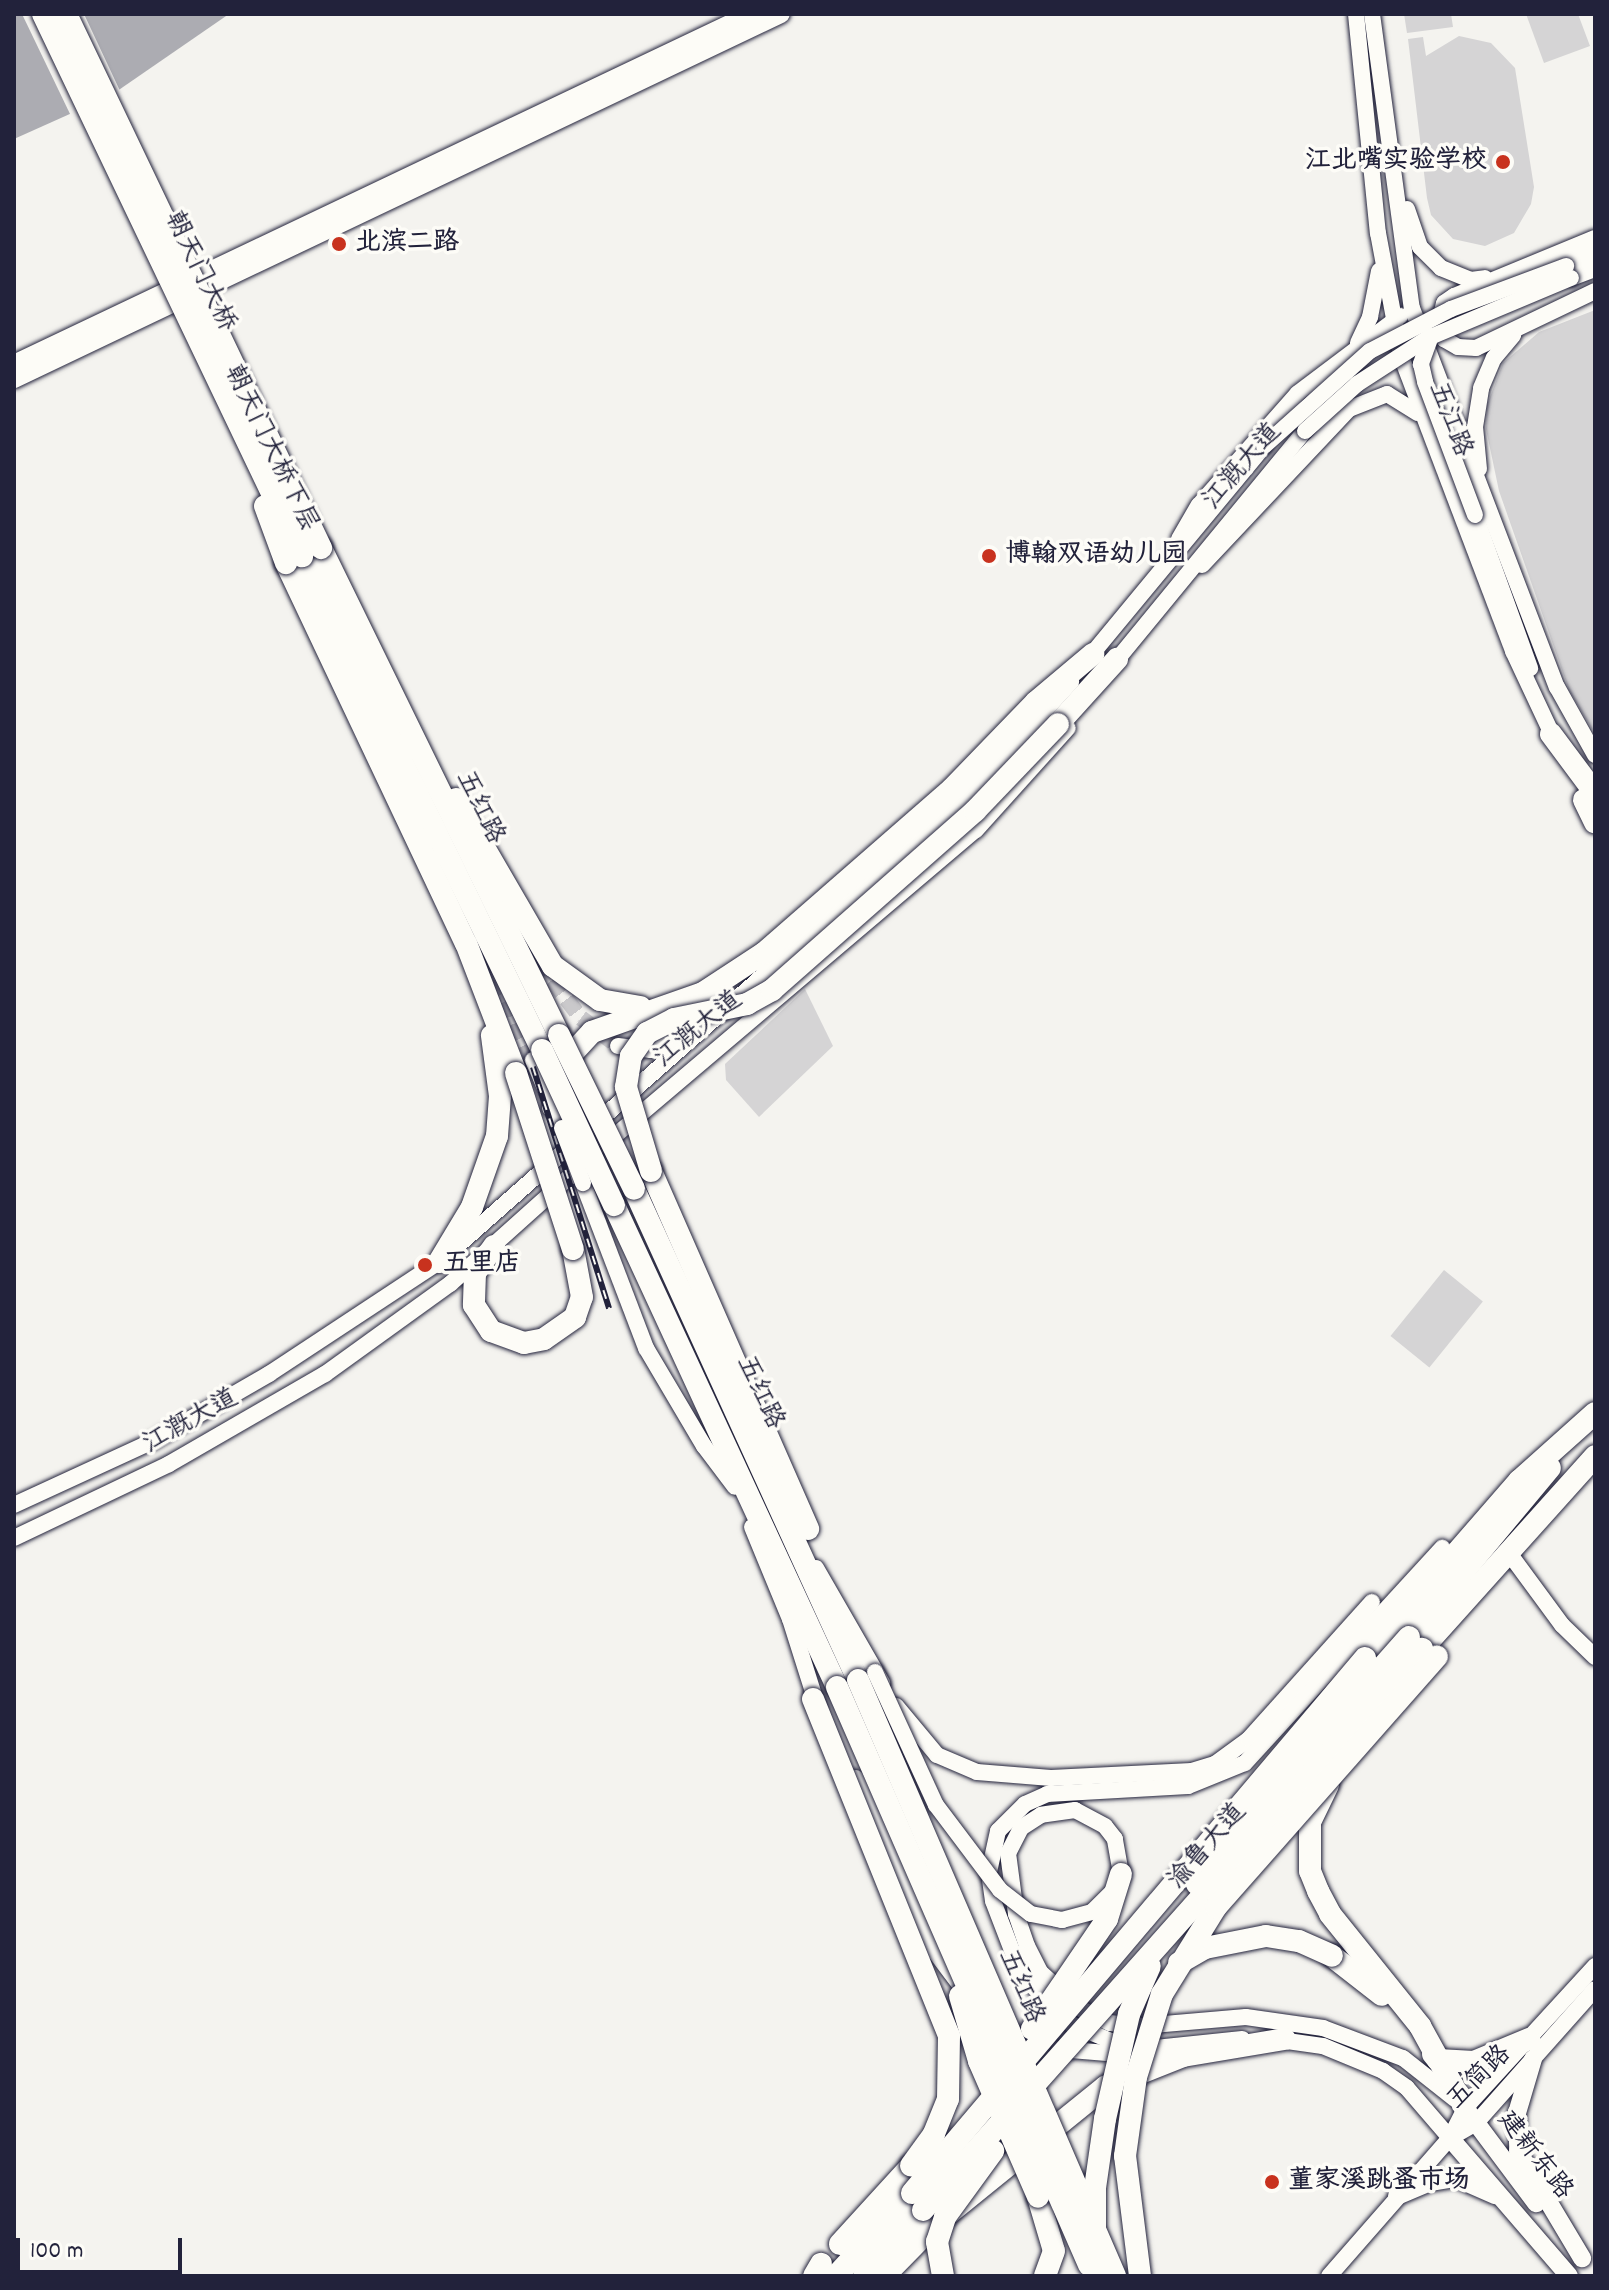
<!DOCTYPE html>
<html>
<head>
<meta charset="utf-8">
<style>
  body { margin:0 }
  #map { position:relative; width:1609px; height:2290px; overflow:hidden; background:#f4f3ef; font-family:Dekko,"LXGW WenKai TC",sans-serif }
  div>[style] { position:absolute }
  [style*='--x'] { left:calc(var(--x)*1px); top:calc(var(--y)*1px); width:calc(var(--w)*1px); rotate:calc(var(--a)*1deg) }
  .green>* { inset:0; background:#d5d4d5; transform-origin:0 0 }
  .water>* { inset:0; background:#acacb2 }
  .pier>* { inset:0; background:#f4f3ef }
  .secondary-tunnel>* { height:16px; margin-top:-8px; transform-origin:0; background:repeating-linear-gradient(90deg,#cac9cb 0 16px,transparent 0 24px) }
  .roads { filter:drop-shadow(0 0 2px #22223b) drop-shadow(0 0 2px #22223b) }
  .secondary>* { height:16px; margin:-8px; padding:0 8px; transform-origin:8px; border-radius:8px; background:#fdfcf7 }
  .primary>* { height:18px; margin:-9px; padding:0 9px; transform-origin:9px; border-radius:9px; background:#fdfcf7 }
  .highway>* { height:22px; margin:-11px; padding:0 11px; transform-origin:11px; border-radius:11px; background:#fdfcf7 }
  .rail>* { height:6px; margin-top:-3px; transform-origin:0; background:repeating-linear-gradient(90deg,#fdfcf7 0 9px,#22223b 0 18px); box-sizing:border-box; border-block:2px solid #22223b }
  .bridges { filter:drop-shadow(0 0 2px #22223b) drop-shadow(0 0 2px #22223b) }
  .secondary-bridge>* { height:16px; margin:-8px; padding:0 8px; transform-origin:8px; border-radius:8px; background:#fdfcf7 }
  .highway-bridge>* { height:22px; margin:-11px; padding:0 11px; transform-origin:11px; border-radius:11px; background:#fdfcf7 }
  .dots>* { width:22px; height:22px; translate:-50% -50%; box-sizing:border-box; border:4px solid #fdfcf7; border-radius:50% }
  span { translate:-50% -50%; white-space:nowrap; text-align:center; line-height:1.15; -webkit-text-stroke:7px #fdfcf7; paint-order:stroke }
  .poi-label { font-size:26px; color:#22223b; font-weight:700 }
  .right { translate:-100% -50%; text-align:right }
  .left { translate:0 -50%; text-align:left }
  .street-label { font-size:26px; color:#22223b }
  .frame { position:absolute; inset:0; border:16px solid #22223b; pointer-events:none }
  .scale { position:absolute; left:16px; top:2238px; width:166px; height:36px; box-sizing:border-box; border:4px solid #22223b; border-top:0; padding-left:10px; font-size:24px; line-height:28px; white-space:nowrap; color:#22223b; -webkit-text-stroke:6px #fdfcf7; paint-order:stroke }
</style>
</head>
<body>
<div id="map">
  <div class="green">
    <i style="clip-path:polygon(1404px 14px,1451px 14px,1453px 27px,1407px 33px)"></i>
    <i style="clip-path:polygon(1526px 14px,1578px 14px,1590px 46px,1544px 63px)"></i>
    <i style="clip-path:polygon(1459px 36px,1491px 43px,1515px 68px,1534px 187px,1531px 204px,1514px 233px,1485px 246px,1453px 239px,1431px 215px,1427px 198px,1408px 39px,1423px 37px,1426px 56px)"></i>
    <i style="clip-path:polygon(1595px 310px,1593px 433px,1595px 734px,1569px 690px,1499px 491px,1486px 429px,1487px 405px,1503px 363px,1539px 332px)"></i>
    <i style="clip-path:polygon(805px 989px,833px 1046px,759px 1117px,726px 1080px,725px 1064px)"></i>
    <i style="left:1444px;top:1270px;width:50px;height:85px;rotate:39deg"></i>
  </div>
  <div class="water">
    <i style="clip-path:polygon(14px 14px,229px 14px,110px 96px,14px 139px)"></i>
  </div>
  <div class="pier">
    <i style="clip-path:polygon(22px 14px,84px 14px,121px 93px,71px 116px)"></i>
  </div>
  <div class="secondary-tunnel">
    <i style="--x:475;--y:936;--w:137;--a:64.9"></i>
    <i style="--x:523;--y:942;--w:96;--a:52.7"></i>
    <i style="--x:581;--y:1018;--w:46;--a:37.1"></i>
  </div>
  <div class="roads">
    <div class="secondary">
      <i style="--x:1356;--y:14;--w:220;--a:84.3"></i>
      <i style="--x:1378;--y:233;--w:125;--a:79.4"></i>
      <i style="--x:1401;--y:356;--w:316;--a:69.2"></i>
      <i style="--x:1513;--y:651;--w:102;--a:64.9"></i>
      <i style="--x:1372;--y:14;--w:297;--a:82.3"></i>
      <i style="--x:1412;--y:308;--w:406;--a:69.1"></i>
      <i style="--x:1557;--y:687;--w:78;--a:60.8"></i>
      <i style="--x:1407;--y:209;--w:40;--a:71.1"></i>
      <i style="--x:1420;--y:247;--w:30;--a:45"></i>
      <i style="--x:1441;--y:268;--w:32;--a:22"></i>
      <i style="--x:1471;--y:280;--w:14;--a:-8"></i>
      <i style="--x:1595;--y:238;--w:152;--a:157.6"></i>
      <i style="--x:1454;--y:296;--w:12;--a:145"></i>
      <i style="--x:1444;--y:303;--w:26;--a:103"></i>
      <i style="--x:1438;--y:328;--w:13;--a:61"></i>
      <i style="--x:1444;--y:339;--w:16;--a:30"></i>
      <i style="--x:1458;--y:347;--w:18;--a:3"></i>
      <i style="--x:1476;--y:348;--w:132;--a:-25.6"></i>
      <i style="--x:1566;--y:266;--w:31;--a:-22"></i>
      <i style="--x:1571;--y:278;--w:26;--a:-21"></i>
      <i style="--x:1358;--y:343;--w:29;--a:-65"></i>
      <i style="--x:1370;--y:317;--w:47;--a:-78.9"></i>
      <i style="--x:1479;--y:469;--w:42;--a:-95.4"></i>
      <i style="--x:1475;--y:427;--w:39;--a:-81"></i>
      <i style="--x:1481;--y:388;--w:33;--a:-67"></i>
      <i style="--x:1494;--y:358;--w:30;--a:-50"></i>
      <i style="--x:1475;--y:515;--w:163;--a:70.2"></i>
      <i style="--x:1179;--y:539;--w:39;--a:-60"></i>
      <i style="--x:1199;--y:505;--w:149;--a:-48.5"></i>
      <i style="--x:1298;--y:393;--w:128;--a:-37"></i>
      <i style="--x:1202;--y:565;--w:214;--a:-46.7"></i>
      <i style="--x:1349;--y:409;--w:41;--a:-21.5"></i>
      <i style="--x:1387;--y:394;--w:36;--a:32"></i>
      <i style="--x:1087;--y:660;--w:278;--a:-50.4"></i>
      <i style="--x:1111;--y:667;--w:306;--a:-50.6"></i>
      <i style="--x:618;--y:1046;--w:33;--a:7"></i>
      <i style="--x:651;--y:1050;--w:41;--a:-22.8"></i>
      <i style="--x:533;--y:1060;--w:74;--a:66.9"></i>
      <i style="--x:604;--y:1145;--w:487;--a:-40.3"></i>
      <i style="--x:976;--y:830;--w:137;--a:-48"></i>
      <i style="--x:583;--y:1183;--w:177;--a:69.1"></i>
      <i style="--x:646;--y:1348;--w:114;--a:59.4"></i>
      <i style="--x:704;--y:1446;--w:51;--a:52.9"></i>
      <i style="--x:14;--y:1505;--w:153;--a:-24.7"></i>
      <i style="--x:153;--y:1441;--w:134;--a:-30"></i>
      <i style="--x:269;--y:1374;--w:204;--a:-33.4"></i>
      <i style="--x:439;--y:1262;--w:701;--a:-41.47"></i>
      <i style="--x:964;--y:798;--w:158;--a:-47.3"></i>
      <i style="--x:752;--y:1527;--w:100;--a:67.6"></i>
      <i style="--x:790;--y:1619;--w:93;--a:72.5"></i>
      <i style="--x:14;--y:1538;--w:172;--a:-25.5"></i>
      <i style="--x:169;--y:1464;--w:180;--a:-30"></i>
      <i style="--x:325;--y:1374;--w:154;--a:-35.8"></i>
      <i style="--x:450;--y:1284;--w:184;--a:-41.9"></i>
      <i style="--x:1509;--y:1553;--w:89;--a:53.6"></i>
      <i style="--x:1562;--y:1625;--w:46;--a:44.1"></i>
      <i style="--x:816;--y:1568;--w:133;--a:60.1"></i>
      <i style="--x:896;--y:1706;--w:64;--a:50.1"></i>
      <i style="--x:937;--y:1755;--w:43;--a:23"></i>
      <i style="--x:977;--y:1772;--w:74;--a:4.6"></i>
      <i style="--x:1051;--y:1778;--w:141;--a:-2.8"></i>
      <i style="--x:1192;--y:1771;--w:24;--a:-17"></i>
      <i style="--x:1215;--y:1764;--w:42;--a:-36.3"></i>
      <i style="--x:1249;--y:1739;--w:184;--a:-48.1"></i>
      <i style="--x:856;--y:1778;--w:191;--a:65.6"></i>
      <i style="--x:935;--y:1952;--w:41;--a:52.9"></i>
      <i style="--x:1121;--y:1874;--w:36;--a:-100"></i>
      <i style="--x:1115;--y:1839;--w:16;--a:-128"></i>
      <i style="--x:1105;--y:1826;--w:34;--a:-152"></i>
      <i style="--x:1075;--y:1810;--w:34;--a:172"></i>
      <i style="--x:1041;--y:1815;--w:24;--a:147"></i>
      <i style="--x:1021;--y:1828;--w:28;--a:117"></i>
      <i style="--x:1008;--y:1853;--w:62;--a:82.5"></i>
      <i style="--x:1016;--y:1914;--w:34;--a:71"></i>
      <i style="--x:1027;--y:1946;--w:29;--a:63"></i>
      <i style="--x:1040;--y:1972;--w:55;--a:42.1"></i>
      <i style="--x:1081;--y:2009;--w:32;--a:26"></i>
      <i style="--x:1110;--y:2023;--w:31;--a:6"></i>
      <i style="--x:1141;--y:2026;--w:105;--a:-4.9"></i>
      <i style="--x:1246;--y:2017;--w:78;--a:8.1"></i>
      <i style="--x:1323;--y:2028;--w:85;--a:20.6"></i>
      <i style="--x:1403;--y:2058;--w:66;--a:38.3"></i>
      <i style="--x:1273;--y:2039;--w:50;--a:8"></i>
      <i style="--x:1323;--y:2046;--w:65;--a:22.6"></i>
      <i style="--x:1383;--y:2071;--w:29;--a:35"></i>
      <i style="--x:1407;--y:2088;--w:66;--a:49.3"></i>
      <i style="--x:1133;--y:2043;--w:22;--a:-175"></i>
      <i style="--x:1111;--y:2041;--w:43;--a:-157"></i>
      <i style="--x:1071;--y:2024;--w:71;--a:-135"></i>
      <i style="--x:1021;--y:1974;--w:78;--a:-111"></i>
      <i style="--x:993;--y:1901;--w:29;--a:-98"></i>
      <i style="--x:989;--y:1872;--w:42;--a:-77.6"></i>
      <i style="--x:998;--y:1831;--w:38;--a:-45"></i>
      <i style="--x:1025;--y:1804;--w:24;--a:-24"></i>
      <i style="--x:1047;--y:1794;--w:141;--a:-3.2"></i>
      <i style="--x:1188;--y:1786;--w:61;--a:-22"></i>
      <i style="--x:1245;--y:1763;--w:292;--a:-47.5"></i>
      <i style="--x:1059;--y:2049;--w:48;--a:4.8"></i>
      <i style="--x:1107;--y:2053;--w:136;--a:-5.9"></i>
      <i style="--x:1450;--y:2138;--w:30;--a:-30"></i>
      <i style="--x:1476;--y:2123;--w:179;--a:-48.4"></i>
      <i style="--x:1329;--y:2276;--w:184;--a:-48.8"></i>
      <i style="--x:1450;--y:2138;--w:34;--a:-63"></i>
      <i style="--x:1465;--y:2108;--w:193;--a:-47.5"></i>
    </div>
    <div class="primary">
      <i style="--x:14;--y:364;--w:815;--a:-25.43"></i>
      <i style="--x:14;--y:379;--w:849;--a:-25.45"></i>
      <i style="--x:1533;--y:2059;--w:56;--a:106.5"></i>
      <i style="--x:1517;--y:2113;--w:38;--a:88"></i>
      <i style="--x:1518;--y:2151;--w:125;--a:59.1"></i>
      <i style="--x:1465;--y:2108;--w:119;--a:53.2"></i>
      <i style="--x:1450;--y:2138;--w:182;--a:49.2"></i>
      <i style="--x:1397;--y:2196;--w:36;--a:-23"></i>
      <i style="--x:1430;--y:2182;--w:26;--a:-9"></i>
      <i style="--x:1456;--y:2178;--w:43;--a:23.6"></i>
    </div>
    <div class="highway">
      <i style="--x:321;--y:548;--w:542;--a:63.95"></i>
      <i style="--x:302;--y:556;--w:549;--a:64.09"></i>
      <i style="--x:286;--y:563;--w:420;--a:64.7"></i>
      <i style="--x:466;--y:943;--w:139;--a:69"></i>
      <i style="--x:1058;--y:724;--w:88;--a:-47.8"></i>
      <i style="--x:1551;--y:734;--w:74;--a:53.3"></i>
      <i style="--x:456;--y:799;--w:193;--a:59.9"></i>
      <i style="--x:553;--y:966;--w:58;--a:35.9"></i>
      <i style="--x:600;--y:1000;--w:41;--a:9.9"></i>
      <i style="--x:1584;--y:800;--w:25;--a:64"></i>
      <i style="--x:553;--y:1107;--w:36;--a:-85"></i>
      <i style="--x:556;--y:1071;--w:53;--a:-47.3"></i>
      <i style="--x:592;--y:1032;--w:118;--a:-19.4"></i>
      <i style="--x:703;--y:993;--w:73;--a:-33.3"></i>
      <i style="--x:764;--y:953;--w:249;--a:-41.1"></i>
      <i style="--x:952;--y:789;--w:121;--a:-46"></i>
      <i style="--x:1036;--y:702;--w:75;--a:-40.1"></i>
      <i style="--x:651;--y:1171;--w:391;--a:66.3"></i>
      <i style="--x:634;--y:1189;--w:540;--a:65.48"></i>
      <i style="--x:614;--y:1205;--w:531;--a:65.17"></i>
      <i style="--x:494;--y:1246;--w:33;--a:125"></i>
      <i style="--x:475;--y:1273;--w:32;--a:92"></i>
      <i style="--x:474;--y:1305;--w:31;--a:57"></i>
      <i style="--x:491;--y:1331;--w:35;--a:20"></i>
      <i style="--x:524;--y:1343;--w:20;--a:-11"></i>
      <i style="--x:544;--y:1339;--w:38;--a:-35"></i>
      <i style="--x:575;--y:1317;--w:21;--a:-71"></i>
      <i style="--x:582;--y:1297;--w:49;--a:-100.6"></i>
      <i style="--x:439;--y:1262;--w:64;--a:-59"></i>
      <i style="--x:472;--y:1207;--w:75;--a:-70.6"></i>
      <i style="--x:497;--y:1136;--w:40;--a:-85.7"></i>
      <i style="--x:500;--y:1096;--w:61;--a:-97.6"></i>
      <i style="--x:1409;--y:1637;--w:220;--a:-50.2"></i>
      <i style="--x:1422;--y:1649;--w:259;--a:-48.1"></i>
      <i style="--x:1365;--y:1658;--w:235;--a:-49"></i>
      <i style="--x:1519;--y:1481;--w:102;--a:-41.8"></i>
      <i style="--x:1328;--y:1785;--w:41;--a:115.9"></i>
      <i style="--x:1310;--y:1822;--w:49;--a:90"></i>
      <i style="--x:1310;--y:1871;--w:22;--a:68"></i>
      <i style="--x:1318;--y:1891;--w:26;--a:62"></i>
      <i style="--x:1330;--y:1914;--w:144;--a:51.2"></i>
      <i style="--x:1420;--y:2026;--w:94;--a:61.2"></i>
      <i style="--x:1332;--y:1956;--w:63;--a:38"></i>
      <i style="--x:1433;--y:2054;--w:8;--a:50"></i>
      <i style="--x:1438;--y:2060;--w:36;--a:3"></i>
      <i style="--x:1474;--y:2062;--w:60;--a:-22.7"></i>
      <i style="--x:1038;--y:2197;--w:56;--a:73.5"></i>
      <i style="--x:1054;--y:2251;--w:27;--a:110"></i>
      <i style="--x:840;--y:2244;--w:105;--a:-47.7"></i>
      <i style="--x:814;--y:2276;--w:14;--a:-60"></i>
      <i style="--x:836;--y:2276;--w:113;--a:-47.5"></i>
      <i style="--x:864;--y:2276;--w:89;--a:-48.2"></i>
      <i style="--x:884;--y:2276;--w:69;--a:-45.6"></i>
      <i style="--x:932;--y:2227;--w:223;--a:-39"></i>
      <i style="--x:1105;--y:2087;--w:84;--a:-21.7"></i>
      <i style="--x:1183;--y:2056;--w:103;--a:-9.5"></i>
    </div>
  </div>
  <div class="rail">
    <i style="--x:55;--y:14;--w:597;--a:64.38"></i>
    <i style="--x:533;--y:1067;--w:253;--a:72.5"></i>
  </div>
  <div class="bridges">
    <div class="secondary-bridge">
      <i style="--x:1431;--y:336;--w:30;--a:110"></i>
      <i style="--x:1421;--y:364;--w:18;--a:77"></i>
      <i style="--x:1425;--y:382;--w:142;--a:69.4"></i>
      <i style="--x:1305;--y:431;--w:70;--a:-42.1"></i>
      <i style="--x:1357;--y:384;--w:85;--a:-32.9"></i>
      <i style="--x:1428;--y:338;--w:155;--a:-22.8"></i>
      <i style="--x:1264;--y:446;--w:142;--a:-41.9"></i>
      <i style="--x:1370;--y:351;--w:91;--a:-27.4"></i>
      <i style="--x:1451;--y:309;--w:123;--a:-20.5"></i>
      <i style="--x:562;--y:1128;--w:59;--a:69.1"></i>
      <i style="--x:875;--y:1672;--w:146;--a:65.4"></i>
      <i style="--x:936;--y:1805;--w:106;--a:53"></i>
      <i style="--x:1000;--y:1890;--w:39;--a:38"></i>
      <i style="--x:1031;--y:1914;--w:32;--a:11"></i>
      <i style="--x:1062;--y:1920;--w:31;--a:-15"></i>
      <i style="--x:1092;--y:1912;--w:31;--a:-45"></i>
    </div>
    <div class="highway-bridge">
      <i style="--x:43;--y:14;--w:601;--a:64.46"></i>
      <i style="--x:66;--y:14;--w:592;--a:64.47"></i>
      <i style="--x:265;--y:506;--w:61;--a:69.8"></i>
      <i style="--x:559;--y:1035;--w:171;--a:64"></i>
      <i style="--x:542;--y:1050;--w:171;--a:65.1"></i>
      <i style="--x:516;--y:1073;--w:185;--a:72.1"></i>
      <i style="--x:651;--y:1171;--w:88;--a:-106.6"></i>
      <i style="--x:626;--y:1087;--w:31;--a:-81"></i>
      <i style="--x:631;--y:1056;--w:28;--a:-55"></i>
      <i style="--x:647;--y:1033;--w:30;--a:-27"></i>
      <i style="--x:674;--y:1019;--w:75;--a:-11.6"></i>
      <i style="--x:747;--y:1004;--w:29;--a:-29"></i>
      <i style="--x:772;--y:990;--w:271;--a:-41.4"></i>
      <i style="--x:975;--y:811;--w:120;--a:-46.3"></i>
      <i style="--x:858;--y:1680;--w:649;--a:66.67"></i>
      <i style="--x:837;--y:1687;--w:631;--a:66.44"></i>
      <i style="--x:813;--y:1699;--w:363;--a:68"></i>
      <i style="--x:949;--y:2036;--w:63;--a:90.9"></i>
      <i style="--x:948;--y:2099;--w:38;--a:112"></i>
      <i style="--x:934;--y:2134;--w:39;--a:126"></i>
      <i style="--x:1197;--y:1884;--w:47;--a:-54.6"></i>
      <i style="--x:1224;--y:1846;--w:279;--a:-48.5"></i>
      <i style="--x:1179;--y:1963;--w:30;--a:-30"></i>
      <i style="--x:1205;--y:1948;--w:62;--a:-11.1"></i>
      <i style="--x:1266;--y:1936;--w:33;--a:9"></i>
      <i style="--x:1299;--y:1941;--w:36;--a:24"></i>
      <i style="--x:960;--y:1996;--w:68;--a:73.7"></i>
      <i style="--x:979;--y:2061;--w:148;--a:66.5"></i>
      <i style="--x:1032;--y:2029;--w:133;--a:-55.7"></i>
      <i style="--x:1107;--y:1919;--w:47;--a:-72.7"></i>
      <i style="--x:912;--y:2193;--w:701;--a:-49.74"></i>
      <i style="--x:923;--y:2210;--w:751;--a:-48.35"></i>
      <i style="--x:943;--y:2276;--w:35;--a:-100"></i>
      <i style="--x:937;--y:2242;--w:26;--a:-72"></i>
      <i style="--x:945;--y:2217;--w:82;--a:-54"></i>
      <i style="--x:1095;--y:2276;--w:88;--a:-90"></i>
      <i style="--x:1095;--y:2188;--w:70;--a:-81.8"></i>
      <i style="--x:1105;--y:2119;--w:108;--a:-77.1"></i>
      <i style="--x:1129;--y:2014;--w:52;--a:-66.4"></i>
      <i style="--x:1140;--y:2276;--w:121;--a:-97.1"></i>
      <i style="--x:1125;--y:2156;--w:80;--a:-82.1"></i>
      <i style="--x:1136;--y:2077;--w:87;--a:-72.6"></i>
      <i style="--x:1162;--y:1994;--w:102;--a:-58.2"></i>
      <i style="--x:1216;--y:1907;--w:334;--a:-48.6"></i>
    </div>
  </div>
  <div class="dots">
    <i style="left:1503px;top:162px;background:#c8321e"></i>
    <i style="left:339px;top:244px;background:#c8321e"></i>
    <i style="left:989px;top:556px;background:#c8321e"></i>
    <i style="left:425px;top:1265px;background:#c8321e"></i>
    <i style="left:1272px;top:2182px;background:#c8321e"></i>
  </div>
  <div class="poi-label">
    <span class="right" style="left:1487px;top:162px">江北嘴实验学校</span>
    <span class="left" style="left:355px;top:244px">北滨二路</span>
    <span class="left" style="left:1005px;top:556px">博翰双语幼儿园</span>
    <span class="left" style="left:443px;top:1265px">五里店</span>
    <span class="left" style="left:1288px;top:2182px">董家溪跳蚤市场</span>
  </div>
  <div class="street-label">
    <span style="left:199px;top:272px;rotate:64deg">朝天门大桥</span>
    <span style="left:1449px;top:420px;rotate:69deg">五江路</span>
    <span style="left:270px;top:449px;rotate:64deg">朝天门大桥下层</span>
    <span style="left:1243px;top:467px;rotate:-49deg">江溉大道</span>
    <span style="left:479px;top:808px;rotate:64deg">五红路</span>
    <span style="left:699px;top:1030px;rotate:-39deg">江溉大道</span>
    <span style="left:759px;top:1393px;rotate:65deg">五红路</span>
    <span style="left:191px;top:1422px;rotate:-29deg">江溉大道</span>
    <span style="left:1208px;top:1847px;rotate:-49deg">渝鲁大道</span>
    <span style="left:1020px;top:1987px;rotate:67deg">五红路</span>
    <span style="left:1480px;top:2078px;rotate:-45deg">五简路</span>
    <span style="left:1534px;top:2156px;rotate:52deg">建新东路</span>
  </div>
  <div class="frame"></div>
  <div class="scale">100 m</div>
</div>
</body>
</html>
